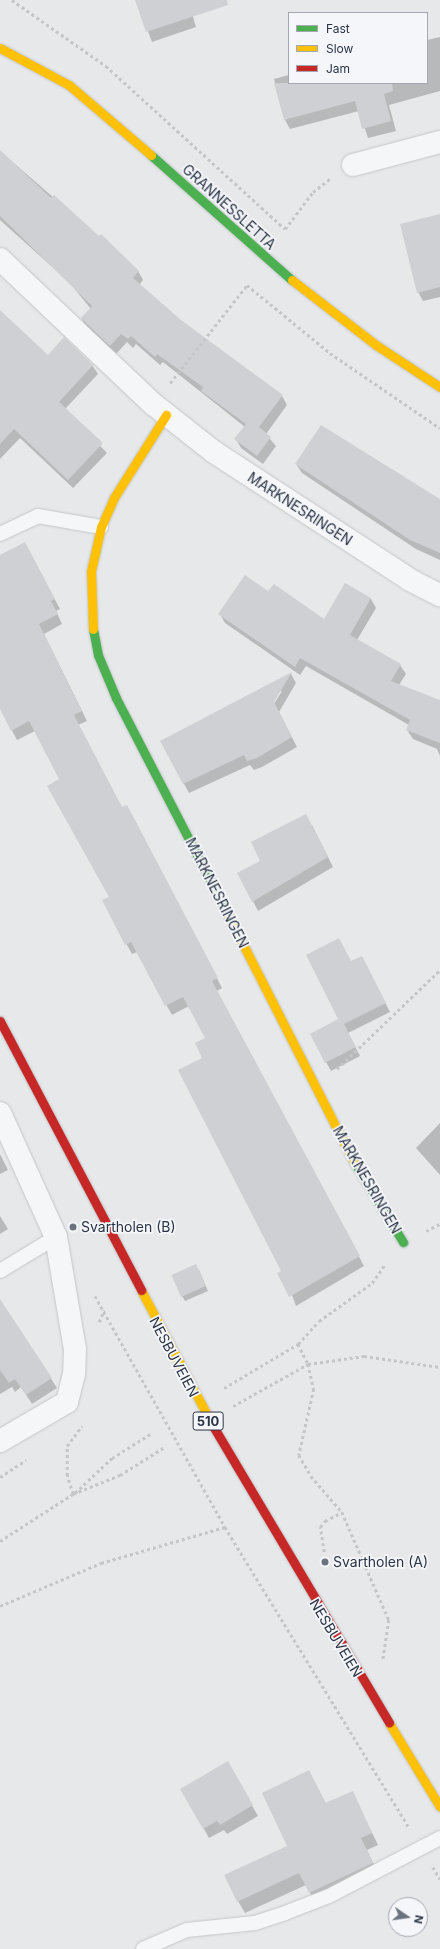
<!DOCTYPE html>
<html>
<head>
<meta charset="utf-8">
<style>
  body { margin:0 }
  #map { position:relative; width:440px; height:1949px; overflow:hidden; background:#e6e8ea; font-family:Inter,sans-serif }
  div>[style] { position:absolute }
  [style*='--x'] { left:calc(var(--x)*1px); top:calc(var(--y)*1px); width:calc(var(--w)*1px); rotate:calc(var(--a)*1deg) }
  .shadow>* { inset:0; background:#0003 }
  .building>* { inset:0; background:#ced0d3; transform-origin:0 0 }
  .path>* { height:2.5px; margin-top:-1.25px; transform-origin:0; background:repeating-linear-gradient(90deg,#c5c6ca 0 3px,transparent 0 6px) }
  .roads { filter:drop-shadow(0 0 1px #c4c6c8) drop-shadow(0 0 1px #c4c6c8) }
  .lane>* { height:14px; margin:-7px; padding:0 7px; transform-origin:7px; border-radius:7px; background:#f5f6f7 }
  .street>* { height:22px; margin:-11px; padding:0 11px; transform-origin:11px; border-radius:11px; background:#f5f6f7 }
  .fast>* { height:9px; margin:-4.5px; padding:0 4.5px; transform-origin:4.5px; border-radius:4.5px; background:#4caf50 }
  .slow>* { height:9px; margin:-4.5px; padding:0 4.5px; transform-origin:4.5px; border-radius:4.5px; background:#ffc107 }
  .jam>* { height:9px; margin:-4.5px; padding:0 4.5px; transform-origin:4.5px; border-radius:4.5px; background:#c62828 }
  .dots>* { width:11px; height:11px; translate:-50% -50%; box-sizing:border-box; border:2px solid #f4f6f9; border-radius:50% }
  span { translate:-50% -50%; white-space:nowrap; text-align:center; line-height:1.15; -webkit-text-stroke:3.5px #f4f6f9; paint-order:stroke }
  .shield-label span { padding:1px 3px; background:#f4f6f9; border:1px solid; border-radius:3px; -webkit-text-stroke-width:0 }
  .shield-label { font-size:13px; color:#2b3445; font-weight:700 }
  .street-label { font-size:14px; color:#2b3445 }
  .poi-label { font-size:14px; color:#2b3445 }
  .left { translate:0 -50%; text-align:left }
  .legend { position:absolute; left:288px; top:12px; width:140px; height:72px; box-sizing:border-box; background:#f4f6f9; border:1px solid #a4a8b1; margin:0; padding:5px 7px; list-style:none; font-size:12px; color:#2b3445 }
  .legend li { display:flex; align-items:center; gap:8px; height:20px }
  .legend b { width:20px; border:1px solid #a4a8b1 }
  .north { position:absolute; left:388px; top:1897px; width:40px; height:40px; box-sizing:border-box; background:#f4f6f9; border:1px solid #a4a8b1; border-radius:50%; rotate:103deg; font-size:11px; font-weight:700; line-height:16px; text-align:center; color:#2b3445 }
  .north::after { content:''; display:block; margin:auto; width:14px; height:18px; background:#6c737f; clip-path:polygon(50% 0,100% 100%,50% 72%,0 100%) }
</style>
</head>
<body>
<div id="map">
  <div class="shadow">
    <i style="clip-path:polygon(136px 0,188px 0,196px 27px,152px 42px)"></i>
    <i style="clip-path:polygon(440px 37px,440px 91px,389px 105px,396px 131px,368px 138px,359px 111px,290px 129px,285px 120px,274px 79px,289px 75px,289px 83px,427px 83px,427px 40px)"></i>
    <i style="clip-path:polygon(0 151px,138px 271px,143px 280px,139px 285px,180px 321px,282px 396px,287px 405px,266px 434px,276px 446px,263px 464px,241px 448px,236px 439px,245px 427px,163px 362px,160px 365px,136px 344px,133px 348px,127px 342px,116px 354px,87px 328px,82px 319px,91px 309px,69px 282px,0 220px)"></i>
    <i style="clip-path:polygon(440px 215px,440px 297px,423px 301px,418px 292px)"></i>
    <i style="clip-path:polygon(0 311px,48px 356px,92px 365px,98px 374px,65px 409px,107px 453px,73px 488px,20px 438px,0 459px)"></i>
    <i style="clip-path:polygon(296px 464px,440px 500px,440px 560px,416px 549px,302px 473px)"></i>
    <i style="clip-path:polygon(30px 553px,60px 609px,56px 611px,62px 624px,44px 634px,87px 721px,78px 725px,122px 808px,132px 815px,222px 988px,217px 991px,364px 1266px,296px 1306px,204px 1058px,206px 1038px,189px 1006px,172px 1015px,137px 952px,132px 954px,103px 901px,110px 897px,61px 780px,35px 731px,17px 740px,0 707px,0 556px)"></i>
    <i style="clip-path:polygon(345px 584px,371px 599px,376px 608px,357px 640px,400px 665px,406px 674px,399px 685px,440px 702px,440px 756px,437px 749px,413px 739px,407px 730px,409px 725px,306px 666px,300px 675px,225px 623px,220px 614px,269px 592px,325px 620px)"></i>
    <i style="clip-path:polygon(evenodd,291px 674px,296px 683px,279px 712px,297px 747px,262px 767px,254px 770px,250px 765px,189px 793px,161px 741px,291px 674px,279px 691px,282px 691px,272px 707px,270px 706px,279px 691px)"></i>
    <i style="clip-path:polygon(312px 825px,333px 867px,258px 911px,253px 901px,261px 862px)"></i>
    <i style="clip-path:polygon(351px 962px,366px 966px,390px 1012px,348px 1033px,360px 1056px,331px 1071px,326px 1062px,340px 1020px)"></i>
    <i style="clip-path:polygon(440px 1123px,440px 1175px,416px 1148px)"></i>
    <i style="clip-path:polygon(0 1154px,8px 1170px,0 1174px)"></i>
    <i style="clip-path:polygon(0 1216px,8px 1229px,0 1234px)"></i>
    <i style="clip-path:polygon(199px 1270px,208px 1291px,185px 1301px,182px 1296px)"></i>
    <i style="clip-path:polygon(18px 1328px,57px 1388px,32px 1404px,21px 1387px,15px 1392px,12px 1387px,0 1394px,0 1340px)"></i>
    <i style="clip-path:polygon(228px 1763px,258px 1816px,227px 1834px,224px 1830px,209px 1838px,182px 1789px)"></i>
    <i style="clip-path:polygon(309px 1771px,326px 1804px,352px 1792px,378px 1845px,367px 1850px,379px 1875px,316px 1904px,306px 1885px,245px 1913px,238px 1901px,288px 1846px)"></i>
  </div>
  <div class="building">
    <i style="clip-path:polygon(135px 0,227px 0,228px 5px,146px 32px)"></i>
    <i style="clip-path:polygon(274px 83px,392px 83px,393px 91px,384px 94px,391px 121px,362px 129px,355px 101px,284px 120px)"></i>
    <i style="clip-path:polygon(0 150px,51px 198px,54px 195px,99px 236px,101px 234px,139px 271px,133px 278px,181px 320px,283px 395px,259px 427px,271px 437px,257px 456px,234px 439px,246px 424px,201px 391px,203px 387px,157px 354px,155px 357px,131px 336px,128px 339px,121px 334px,110px 346px,81px 318px,92px 306px,0 216px)"></i>
    <i style="clip-path:polygon(440px 214px,440px 287px,417px 293px,400px 224px)"></i>
    <i style="clip-path:polygon(0 310px,48px 355px,64px 337px,93px 365px,59px 402px,103px 443px,68px 480px,14px 429px,0 444px)"></i>
    <i style="clip-path:polygon(321px 425px,440px 499px,440px 553px,410px 540px,295px 464px)"></i>
    <i style="clip-path:polygon(25px 542px,55px 599px,51px 601px,58px 614px,39px 624px,82px 711px,74px 715px,122px 807px,127px 805px,218px 978px,212px 981px,360px 1256px,289px 1297px,277px 1273px,281px 1271px,178px 1070px,202px 1058px,195px 1043px,205px 1038px,183px 997px,165px 1006px,131px 942px,125px 945px,102px 900px,109px 897px,47px 786px,59px 779px,29px 721px,11px 731px,0 709px,0 555px)"></i>
    <i style="clip-path:polygon(245px 575px,268px 591px,274px 584px,324px 619px,345px 583px,371px 598px,350px 635px,401px 664px,391px 681px,440px 700px,440px 743px,406px 730px,410px 720px,300px 658px,295px 667px,218px 614px)"></i>
    <i style="clip-path:polygon(292px 672px,274px 702px,292px 737px,257px 758px,247px 761px,244px 755px,183px 784px,160px 741px)"></i>
    <i style="clip-path:polygon(306px 814px,328px 857px,252px 902px,237px 873px,260px 861px,251px 842px)"></i>
    <i style="clip-path:polygon(339px 938px,351px 961px,362px 956px,386px 1003px,344px 1024px,356px 1047px,325px 1063px,310px 1034px,338px 1019px,306px 955px)"></i>
    <i style="left:196px;top:1264px;width:24px;height:27px;rotate:66deg"></i>
    <i style="clip-path:polygon(0 1299px,52px 1378px,26px 1395px,15px 1379px,9px 1383px,0 1370px)"></i>
    <i style="clip-path:polygon(228px 1761px,253px 1805px,220px 1825px,217px 1821px,203px 1829px,180px 1789px)"></i>
    <i style="clip-path:polygon(309px 1770px,325px 1803px,353px 1791px,372px 1833px,361px 1838px,373px 1863px,309px 1893px,299px 1873px,237px 1902px,224px 1875px,287px 1846px,262px 1793px)"></i>
  </div>
  <div class="path">
    <i style="--x:12;--y:0;--w:115;--a:35.1"></i>
    <i style="--x:106;--y:66;--w:242;--a:42.3"></i>
    <i style="--x:285;--y:229;--w:46;--a:-52.9"></i>
    <i style="--x:313;--y:192;--w:23;--a:-38"></i>
    <i style="--x:170;--y:383;--w:125;--a:-51.8"></i>
    <i style="--x:247;--y:285;--w:107;--a:39.3"></i>
    <i style="--x:330;--y:353;--w:133;--a:34.3"></i>
    <i style="--x:337;--y:1069;--w:143;--a:-43.9"></i>
    <i style="--x:426;--y:1231;--w:16;--a:-27"></i>
    <i style="--x:95;--y:1296;--w:265;--a:60.6"></i>
    <i style="--x:225;--y:1527;--w:354;--a:58.5"></i>
    <i style="--x:99;--y:1322;--w:13;--a:-67"></i>
    <i style="--x:298;--y:1344;--w:22;--a:63"></i>
    <i style="--x:308;--y:1364;--w:26;--a:77"></i>
    <i style="--x:314;--y:1389;--w:68;--a:102.8"></i>
    <i style="--x:299;--y:1455;--w:24;--a:60"></i>
    <i style="--x:311;--y:1476;--w:48;--a:49.3"></i>
    <i style="--x:342;--y:1512;--w:118;--a:66.5"></i>
    <i style="--x:389;--y:1620;--w:40;--a:98.5"></i>
    <i style="--x:224;--y:1388;--w:86;--a:-30.7"></i>
    <i style="--x:298;--y:1344;--w:31;--a:-48"></i>
    <i style="--x:319;--y:1321;--w:65;--a:-35.6"></i>
    <i style="--x:372;--y:1283;--w:24;--a:-55"></i>
    <i style="--x:233;--y:1406;--w:86;--a:-29.2"></i>
    <i style="--x:308;--y:1364;--w:57;--a:-8.1"></i>
    <i style="--x:364;--y:1356;--w:77;--a:8.2"></i>
    <i style="--x:0;--y:1477;--w:31;--a:-33"></i>
    <i style="--x:75;--y:1493;--w:51;--a:-43.4"></i>
    <i style="--x:112;--y:1458;--w:47;--a:-32"></i>
    <i style="--x:73;--y:1494;--w:19;--a:-108"></i>
    <i style="--x:67;--y:1476;--w:30;--a:-90"></i>
    <i style="--x:67;--y:1446;--w:25;--a:-53"></i>
    <i style="--x:0;--y:1541;--w:87;--a:-32.8"></i>
    <i style="--x:73;--y:1494;--w:51;--a:-22"></i>
    <i style="--x:120;--y:1475;--w:51;--a:-32.1"></i>
    <i style="--x:324;--y:1552;--w:25;--a:-99"></i>
    <i style="--x:320;--y:1527;--w:8;--a:-50"></i>
    <i style="--x:325;--y:1521;--w:19;--a:-28"></i>
    <i style="--x:0;--y:1606;--w:110;--a:-23.1"></i>
    <i style="--x:101;--y:1563;--w:129;--a:-16.2"></i>
    <i style="--x:433;--y:1867;--w:14;--a:60"></i>
  </div>
  <div class="roads">
    <div class="lane">
      <i style="--x:0;--y:534;--w:42;--a:-25.3"></i>
      <i style="--x:38;--y:516;--w:64;--a:9.9"></i>
      <i style="--x:0;--y:1271;--w:66;--a:-31.3"></i>
      <i style="--x:143;--y:1949;--w:48;--a:-23.4"></i>
      <i style="--x:187;--y:1930;--w:68;--a:-5.9"></i>
      <i style="--x:255;--y:1923;--w:32;--a:-18"></i>
      <i style="--x:285;--y:1913;--w:47;--a:-21.1"></i>
      <i style="--x:329;--y:1896;--w:125;--a:-27.6"></i>
    </div>
    <div class="street">
      <i style="--x:353;--y:165;--w:90;--a:-14.8"></i>
      <i style="--x:0;--y:259;--w:211;--a:43.5"></i>
      <i style="--x:153;--y:404;--w:78;--a:38.2"></i>
      <i style="--x:214;--y:452;--w:234;--a:33.1"></i>
      <i style="--x:410;--y:580;--w:34;--a:27"></i>
      <i style="--x:0;--y:1113;--w:136;--a:65.7"></i>
      <i style="--x:56;--y:1237;--w:114;--a:80.4"></i>
      <i style="--x:75;--y:1349;--w:25;--a:92"></i>
      <i style="--x:74;--y:1374;--w:29;--a:104"></i>
      <i style="--x:67;--y:1402;--w:78;--a:149.8"></i>
    </div>
    <div class="fast">
      <i style="--x:151;--y:155;--w:188;--a:41.6"></i>
      <i style="--x:93;--y:629;--w:26;--a:79"></i>
      <i style="--x:98;--y:655;--w:47;--a:67.3"></i>
      <i style="--x:116;--y:698;--w:242;--a:62.7"></i>
      <i style="--x:354;--y:1162;--w:94;--a:58.5"></i>
    </div>
    <div class="slow">
      <i style="--x:0;--y:48;--w:78;--a:28.2"></i>
      <i style="--x:69;--y:85;--w:108;--a:40.5"></i>
      <i style="--x:292;--y:280;--w:106;--a:37.7"></i>
      <i style="--x:376;--y:345;--w:77;--a:33.3"></i>
      <i style="--x:93;--y:629;--w:58;--a:-92"></i>
      <i style="--x:91;--y:571;--w:45;--a:-77.2"></i>
      <i style="--x:101;--y:527;--w:34;--a:-66"></i>
      <i style="--x:115;--y:496;--w:96;--a:-57.8"></i>
      <i style="--x:227;--y:913;--w:280;--a:63"></i>
      <i style="--x:141;--y:1290;--w:154;--a:62.1"></i>
      <i style="--x:389;--y:1723;--w:98;--a:58.7"></i>
    </div>
    <div class="jam">
      <i style="--x:0;--y:1021;--w:304;--a:62.3"></i>
      <i style="--x:213;--y:1426;--w:345;--a:59.3"></i>
    </div>
  </div>
  <div class="dots">
    <i style="left:73px;top:1227px;background:#6c737f"></i>
    <i style="left:325px;top:1562px;background:#6c737f"></i>
  </div>
  <div class="shield-label">
    <span style="left:208px;top:1421px">510</span>
  </div>
  <div class="street-label">
    <span style="left:229px;top:207px;rotate:42deg">GRANNESSLETTA</span>
    <span style="left:300px;top:509px;rotate:33deg">MARKNESRINGEN</span>
    <span style="left:217px;top:893px;rotate:63deg">MARKNESRINGEN</span>
    <span style="left:367px;top:1180px;rotate:60deg">MARKNESRINGEN</span>
    <span style="left:174px;top:1357px;rotate:62deg">NESBUVEIEN</span>
    <span style="left:336px;top:1638px;rotate:59deg">NESBUVEIEN</span>
  </div>
  <div class="poi-label">
    <span class="left" style="left:81px;top:1227px">Svartholen (B)</span>
    <span class="left" style="left:333px;top:1562px">Svartholen (A)</span>
  </div>
  <ul class="legend">
  <li><b style="height:5px;background:#4caf50"></b>Fast</li>
  <li><b style="height:5px;background:#ffc107"></b>Slow</li>
  <li><b style="height:5px;background:#c62828"></b>Jam</li>
  </ul>
  <div class="north">N</div>
</div>
</body>
</html>
